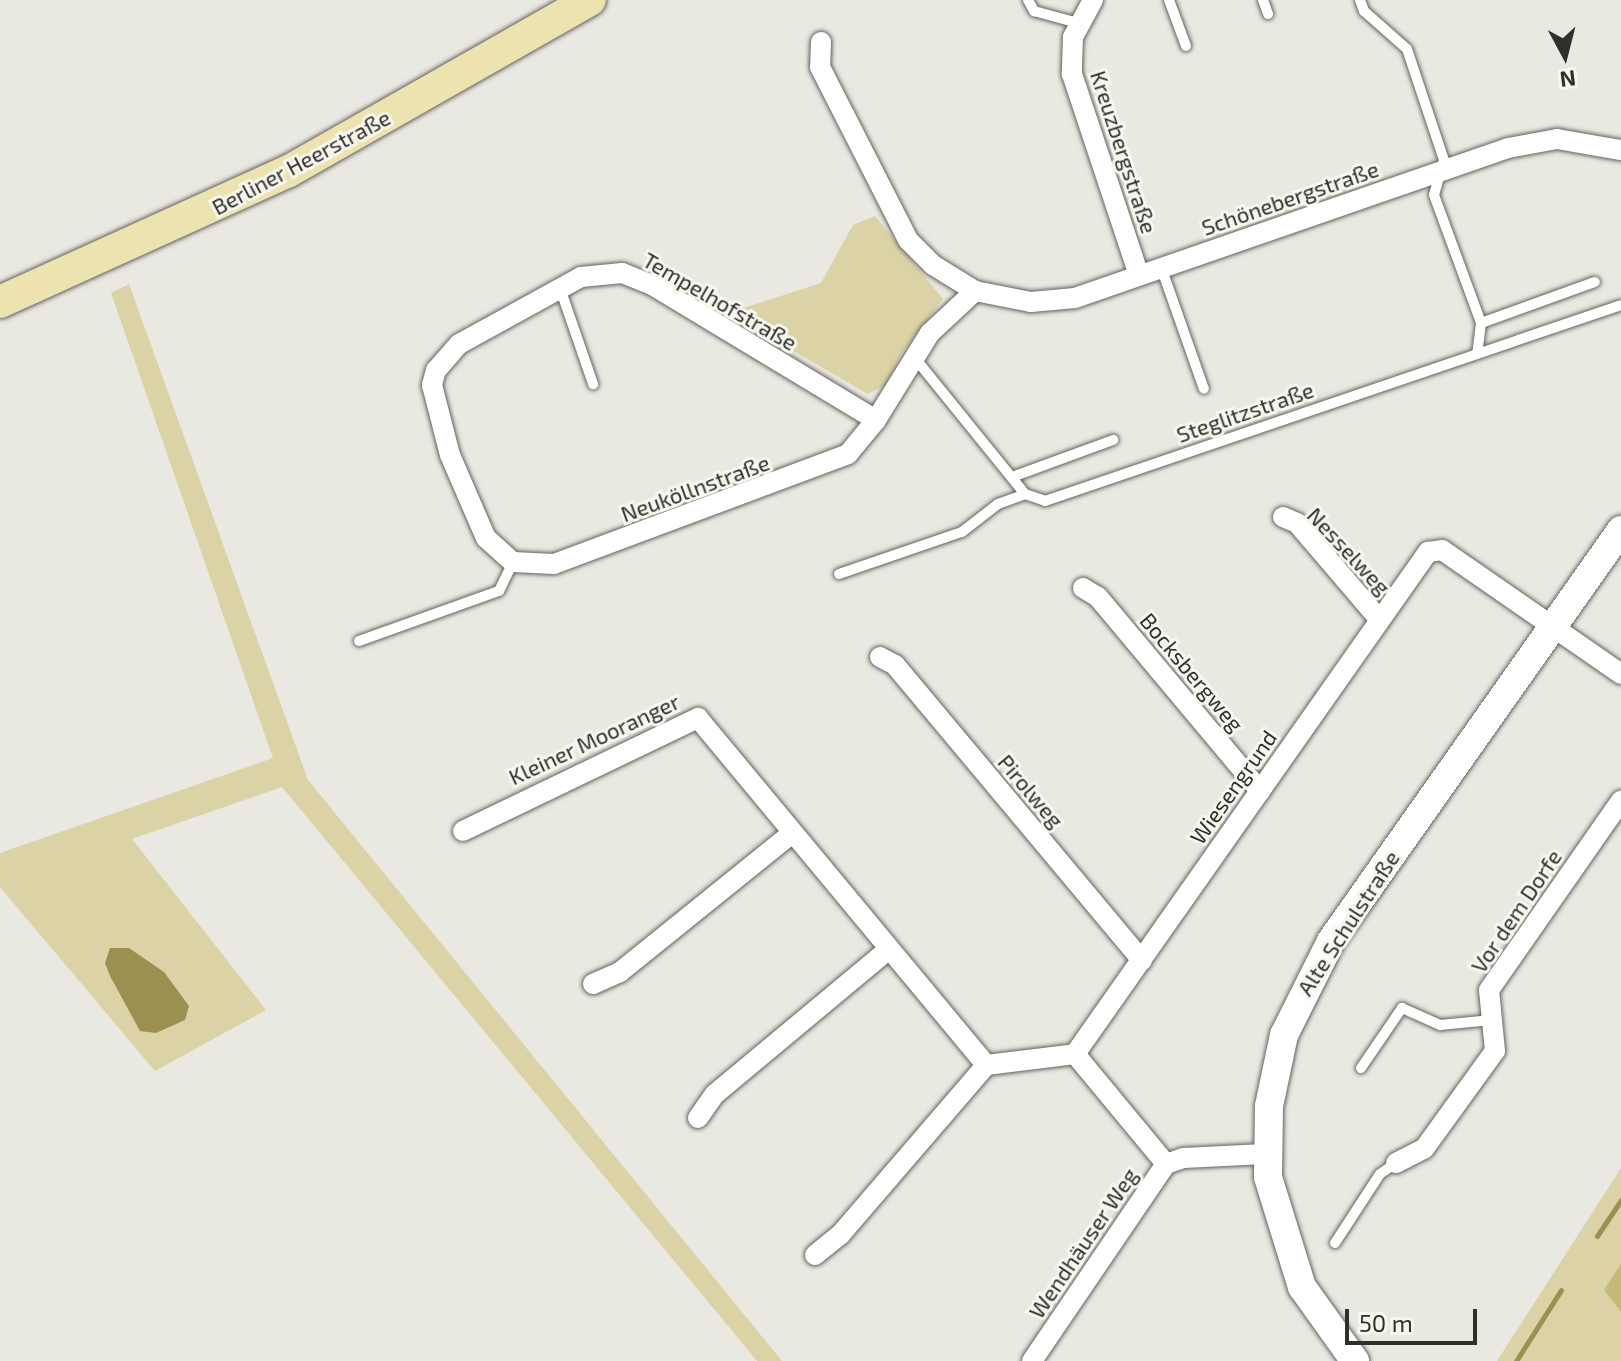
<!DOCTYPE html>
<html>
<head>
<meta charset="utf-8">
<style>
  body { margin:0 }
  #map { position:relative; width:1621px; height:1361px; overflow:hidden; background:#e9e8e1; font-family:"Exo 2",sans-serif }
  div>[style] { position:absolute }
  [style*='--x'] { left:calc(var(--x)*1px); top:calc(var(--y)*1px); width:calc(var(--w)*1px); rotate:calc(var(--a)*1deg) }
  .green>* { inset:0; background:#dbd3a5 }
  .forest>* { inset:0; background:#c6ba79 }
  .water>* { inset:0; background:#9c9051 }
  .stream>* { height:5px; margin:-2.5px; padding:0 2.5px; transform-origin:2.5px; border-radius:2.5px; background:#9c9051 }
  .roads { filter:drop-shadow(0 0 2px #64635d) drop-shadow(0 0 2px #64635d) }
  .lane>* { height:10px; margin:-5px; padding:0 5px; transform-origin:5px; border-radius:5px; background:#fff }
  .street>* { height:20px; margin:-10px; padding:0 10px; transform-origin:10px; border-radius:10px; background:#fff }
  .secondary>* { height:28px; margin:-14px; padding:0 14px; transform-origin:14px; border-radius:14px; background:#fff }
  .primary>* { height:32px; margin:-16px; padding:0 16px; transform-origin:16px; border-radius:16px; background:#ede3b1 }
  span { translate:-50% -50%; white-space:nowrap; text-align:center; line-height:1.15; -webkit-text-stroke:6px #f7f6ef; paint-order:stroke }
  .street-label { font-size:22px; color:#2f2f2c }
  .north { position:absolute; left:1525px; top:16px; width:80px; height:80px; -webkit-text-stroke:6px #f7f6ef; paint-order:stroke; rotate:173deg; font-size:22px; font-weight:700; line-height:32px; text-align:center; color:#2f2f2c }
  .north::after { content:''; display:block; margin:auto; width:28px; height:36px; background:#2f2f2c; clip-path:polygon(50% 0,100% 100%,50% 72%,0 100%) }
  .scale { position:absolute; left:1345px; top:1309px; width:132px; height:36px; box-sizing:border-box; border:4px solid #2f2f2c; border-top:0; padding-left:10px; font-size:24px; line-height:28px; white-space:nowrap; color:#2f2f2c; -webkit-text-stroke:6px #f7f6ef; paint-order:stroke }
</style>
</head>
<body>
<div id="map">
  <div class="green">
    <i style="clip-path:polygon(875px 216px,943px 299px,902px 352px,885px 385px,868px 394px,728px 313px,821px 283px,853px 225px)"></i>
    <i style="clip-path:polygon(129px 284px,308px 780px,782px 1361px,757px 1361px,282px 787px,132px 839px,266px 1010px,155px 1071px,0 887px,0 853px,273px 758px,111px 293px)"></i>
    <i style="clip-path:polygon(1621px 1168px,1621px 1263px,1604px 1290px,1621px 1312px,1621px 1361px,1497px 1361px)"></i>
  </div>
  <div class="forest">
    <i style="clip-path:polygon(1621px 1263px,1621px 1312px,1604px 1290px)"></i>
  </div>
  <div class="water">
    <i style="clip-path:polygon(110px 948px,129px 948px,164px 972px,189px 1006px,185px 1020px,156px 1033px,140px 1031px,110px 976px,105px 963px)"></i>
  </div>
  <div class="stream">
    <i style="--x:1597;--y:1236;--w:43;--a:-56.3"></i>
    <i style="--x:1516;--y:1361;--w:84;--a:-57.6"></i>
  </div>
  <div class="roads">
    <div class="lane">
      <i style="--x:1028;--y:0;--w:13;--a:61"></i>
      <i style="--x:1034;--y:11;--w:46;--a:15.3"></i>
      <i style="--x:1169;--y:0;--w:49;--a:69.7"></i>
      <i style="--x:1263;--y:0;--w:15;--a:70"></i>
      <i style="--x:1360;--y:0;--w:12;--a:70"></i>
      <i style="--x:1364;--y:11;--w:57;--a:41.5"></i>
      <i style="--x:1407;--y:49;--w:117;--a:71.6"></i>
      <i style="--x:1444;--y:160;--w:36;--a:106"></i>
      <i style="--x:1434;--y:195;--w:136;--a:69.8"></i>
      <i style="--x:1481;--y:323;--w:31;--a:97"></i>
      <i style="--x:1161;--y:267;--w:129;--a:70.6"></i>
      <i style="--x:560;--y:288;--w:102;--a:71"></i>
      <i style="--x:1481;--y:323;--w:121;--a:-19.8"></i>
      <i style="--x:1012;--y:477;--w:108;--a:-20.1"></i>
      <i style="--x:1025;--y:494;--w:21;--a:19"></i>
      <i style="--x:1045;--y:501;--w:608;--a:-18.79"></i>
      <i style="--x:839;--y:574;--w:130;--a:-18.9"></i>
      <i style="--x:962;--y:532;--w:46;--a:-37.9"></i>
      <i style="--x:998;--y:504;--w:29;--a:-20"></i>
      <i style="--x:1025;--y:494;--w:175;--a:-129"></i>
      <i style="--x:359;--y:641;--w:149;--a:-19.7"></i>
      <i style="--x:499;--y:591;--w:32;--a:-64"></i>
      <i style="--x:1361;--y:1068;--w:73;--a:-55.7"></i>
      <i style="--x:1402;--y:1008;--w:42;--a:24.1"></i>
      <i style="--x:1440;--y:1025;--w:52;--a:-5.5"></i>
      <i style="--x:1335;--y:1243;--w:82;--a:-56.9"></i>
      <i style="--x:1380;--y:1174;--w:19;--a:-35"></i>
    </div>
    <div class="street">
      <i style="--x:1093;--y:0;--w:42;--a:118.4"></i>
      <i style="--x:1073;--y:37;--w:37;--a:92"></i>
      <i style="--x:1072;--y:74;--w:212;--a:71.6"></i>
      <i style="--x:821;--y:42;--w:25;--a:92"></i>
      <i style="--x:820;--y:67;--w:194;--a:63"></i>
      <i style="--x:908;--y:240;--w:35;--a:45"></i>
      <i style="--x:933;--y:265;--w:49;--a:31.8"></i>
      <i style="--x:876;--y:420;--w:262;--a:-148.9"></i>
      <i style="--x:652;--y:285;--w:32;--a:-158"></i>
      <i style="--x:622;--y:273;--w:41;--a:174.4"></i>
      <i style="--x:581;--y:277;--w:139;--a:151.2"></i>
      <i style="--x:459;--y:344;--w:35;--a:131"></i>
      <i style="--x:436;--y:370;--w:16;--a:105"></i>
      <i style="--x:432;--y:385;--w:72;--a:75.6"></i>
      <i style="--x:450;--y:455;--w:90;--a:66.6"></i>
      <i style="--x:486;--y:538;--w:36;--a:42"></i>
      <i style="--x:513;--y:562;--w:41;--a:2.8"></i>
      <i style="--x:554;--y:564;--w:314;--a:-20.5"></i>
      <i style="--x:848;--y:454;--w:44;--a:-50.5"></i>
      <i style="--x:876;--y:420;--w:102;--a:-58.2"></i>
      <i style="--x:930;--y:333;--w:62;--a:-43"></i>
      <i style="--x:975;--y:291;--w:57;--a:11.1"></i>
      <i style="--x:1031;--y:302;--w:44;--a:-5.2"></i>
      <i style="--x:1075;--y:298;--w:458;--a:-19.1"></i>
      <i style="--x:1508;--y:148;--w:50;--a:-10.4"></i>
      <i style="--x:1557;--y:139;--w:65;--a:9.8"></i>
      <i style="--x:1283;--y:517;--w:15;--a:23"></i>
      <i style="--x:1297;--y:523;--w:126;--a:49.5"></i>
      <i style="--x:1083;--y:588;--w:17;--a:31"></i>
      <i style="--x:1098;--y:597;--w:253;--a:50.1"></i>
      <i style="--x:880;--y:657;--w:17;--a:28"></i>
      <i style="--x:895;--y:665;--w:385;--a:50.1"></i>
      <i style="--x:463;--y:831;--w:261;--a:-25.7"></i>
      <i style="--x:698;--y:718;--w:451;--a:50.3"></i>
      <i style="--x:593;--y:984;--w:30;--a:-24"></i>
      <i style="--x:620;--y:972;--w:221;--a:-38.9"></i>
      <i style="--x:698;--y:1118;--w:29;--a:-55"></i>
      <i style="--x:715;--y:1094;--w:226;--a:-39.8"></i>
      <i style="--x:1396;--y:1163;--w:31;--a:-27"></i>
      <i style="--x:1424;--y:1149;--w:121;--a:-54.1"></i>
      <i style="--x:1495;--y:1051;--w:61;--a:-95.6"></i>
      <i style="--x:1489;--y:990;--w:231;--a:-55.1"></i>
      <i style="--x:1166;--y:1164;--w:143;--a:-129.6"></i>
      <i style="--x:1075;--y:1054;--w:614;--a:-54.89"></i>
      <i style="--x:1428;--y:552;--w:14;--a:-8"></i>
      <i style="--x:1442;--y:550;--w:218;--a:34.7"></i>
      <i style="--x:815;--y:1255;--w:32;--a:-39"></i>
      <i style="--x:840;--y:1235;--w:224;--a:-49.3"></i>
      <i style="--x:986;--y:1065;--w:90;--a:-7"></i>
      <i style="--x:1032;--y:1361;--w:238;--a:-55.8"></i>
      <i style="--x:1166;--y:1164;--w:18;--a:-19"></i>
      <i style="--x:1183;--y:1158;--w:82;--a:-2.8"></i>
    </div>
    <div class="secondary">
      <i style="--x:1355;--y:1361;--w:91;--a:-125.6"></i>
      <i style="--x:1302;--y:1287;--w:115;--a:-107.2"></i>
      <i style="--x:1268;--y:1177;--w:71;--a:-89.2"></i>
      <i style="--x:1269;--y:1106;--w:73;--a:-78.1"></i>
      <i style="--x:1284;--y:1035;--w:105;--a:-63.4"></i>
      <i style="--x:1331;--y:941;--w:503;--a:-54.79"></i>
    </div>
    <div class="primary">
      <i style="--x:0;--y:302;--w:317;--a:-24.4"></i>
      <i style="--x:289;--y:171;--w:346;--a:-29.6"></i>
    </div>
  </div>
  <div class="street-label">
    <span style="left:1124px;top:152px;rotate:72deg">Kreuzbergstraße</span>
    <span style="left:301px;top:162px;rotate:-28deg">Berliner Heerstraße</span>
    <span style="left:1290px;top:198px;rotate:-19deg">Schönebergstraße</span>
    <span style="left:720px;top:301px;rotate:30deg">Tempelhofstraße</span>
    <span style="left:1245px;top:412px;rotate:-19deg">Steglitzstraße</span>
    <span style="left:695px;top:488px;rotate:-20deg">Neuköllnstraße</span>
    <span style="left:1349px;top:551px;rotate:47deg">Nesselweg</span>
    <span style="left:1192px;top:672px;rotate:50deg">Bocksbergweg</span>
    <span style="left:594px;top:739px;rotate:-25deg">Kleiner Mooranger</span>
    <span style="left:1233px;top:787px;rotate:-55deg">Wiesengrund</span>
    <span style="left:1031px;top:791px;rotate:50deg">Pirolweg</span>
    <span style="left:1516px;top:911px;rotate:-56deg">Vor dem Dorfe</span>
    <span style="left:1348px;top:923px;rotate:-57deg">Alte Schulstraße</span>
    <span style="left:1083px;top:1243px;rotate:-56deg">Wendhäuser Weg</span>
  </div>
  <div class="north">N</div>
  <div class="scale">50 m</div>
</div>
</body>
</html>
